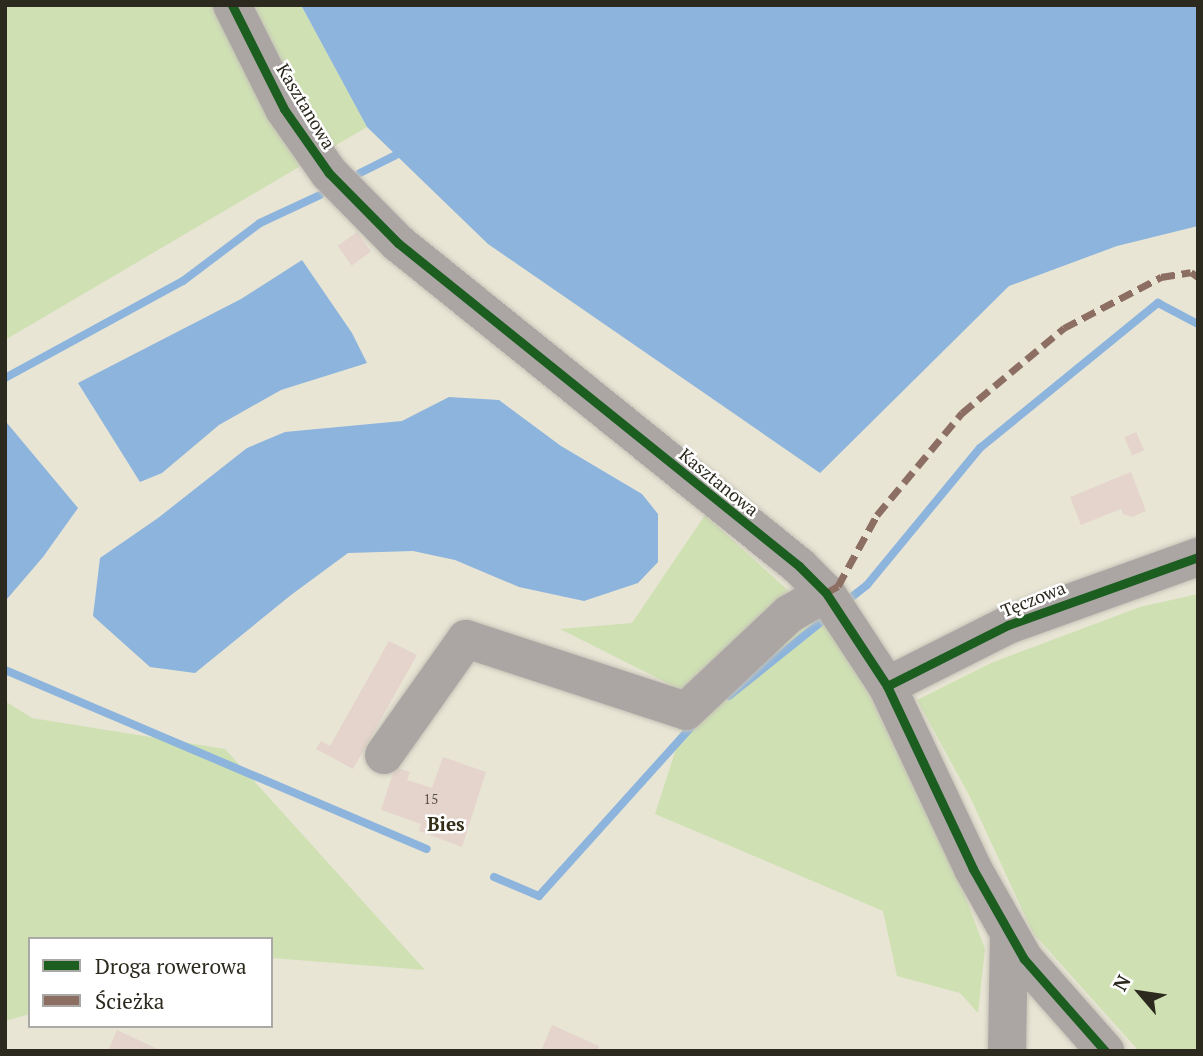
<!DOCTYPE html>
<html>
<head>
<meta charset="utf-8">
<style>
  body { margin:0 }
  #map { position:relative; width:1203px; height:1056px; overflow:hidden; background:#e8e5d5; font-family:"PT Serif",serif }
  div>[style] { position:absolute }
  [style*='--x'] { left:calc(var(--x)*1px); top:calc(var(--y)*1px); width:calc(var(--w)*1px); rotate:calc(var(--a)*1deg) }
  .green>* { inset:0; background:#cfe1b3 }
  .water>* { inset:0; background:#8cb4dd }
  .stream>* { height:8px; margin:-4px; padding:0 4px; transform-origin:4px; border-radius:4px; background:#8cb4dd }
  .building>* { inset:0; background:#e5d4cc; transform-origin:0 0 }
  .roads { filter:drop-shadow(0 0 2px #c5c2b6) drop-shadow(0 0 2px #c5c2b6) }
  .minor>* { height:38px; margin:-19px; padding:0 19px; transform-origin:19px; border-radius:19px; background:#aba6a4 }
  .quiet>* { height:7px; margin-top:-3.5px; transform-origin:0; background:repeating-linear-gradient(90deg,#8d6e63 0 14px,transparent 0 21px) }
  .cycleway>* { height:9px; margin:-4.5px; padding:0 4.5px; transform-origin:4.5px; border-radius:4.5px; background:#1b5e20 }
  span { translate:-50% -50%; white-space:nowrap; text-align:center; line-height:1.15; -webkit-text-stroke:5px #fff; paint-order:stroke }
  .number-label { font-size:14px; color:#5a544a }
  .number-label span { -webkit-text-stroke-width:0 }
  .street-label { font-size:18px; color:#2c291e }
  .neighbourhood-label { font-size:19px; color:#332d16; font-weight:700 }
  .frame { position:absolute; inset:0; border:7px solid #2c291e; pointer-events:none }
  .legend { position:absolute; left:28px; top:937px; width:245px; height:91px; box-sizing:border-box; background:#fff; border:2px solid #aba9a5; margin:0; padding:9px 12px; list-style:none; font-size:21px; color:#2c291e }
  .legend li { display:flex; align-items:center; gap:14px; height:35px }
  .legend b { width:35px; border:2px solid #aba9a5 }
  .north { position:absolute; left:1105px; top:958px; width:70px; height:70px; -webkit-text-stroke:5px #fff; paint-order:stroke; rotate:299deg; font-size:19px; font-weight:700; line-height:28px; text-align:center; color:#2c291e }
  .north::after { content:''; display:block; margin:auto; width:24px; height:32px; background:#2c291e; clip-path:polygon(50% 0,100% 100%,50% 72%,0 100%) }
</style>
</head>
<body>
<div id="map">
  <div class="green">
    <i style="clip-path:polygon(5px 5px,301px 5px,367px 127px,5px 340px)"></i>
    <i style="clip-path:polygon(705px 515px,843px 640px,963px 891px,985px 949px,978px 1013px,960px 993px,897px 976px,883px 911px,655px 814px,693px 696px,560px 629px,632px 623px)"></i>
    <i style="clip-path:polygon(1198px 594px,1198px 1051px,1139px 1051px,1033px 933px,970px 797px,917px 700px,991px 663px,1140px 607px)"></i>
    <i style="clip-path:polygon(5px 701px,32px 718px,225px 749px,425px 970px,271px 958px,271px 939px,30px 939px,30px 1014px,5px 1021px)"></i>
  </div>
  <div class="water">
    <i style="clip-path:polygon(301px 5px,1198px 5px,1198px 226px,1117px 246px,1009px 286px,820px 473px,488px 244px,367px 127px)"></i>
    <i style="clip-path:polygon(302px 260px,352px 333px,367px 363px,281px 390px,219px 425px,162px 473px,140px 482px,78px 383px,241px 299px)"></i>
    <i style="clip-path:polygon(449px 397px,499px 400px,561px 446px,642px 494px,658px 514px,658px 562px,638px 583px,584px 601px,519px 587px,455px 560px,413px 551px,348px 553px,291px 595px,195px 673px,150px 667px,93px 616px,100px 558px,158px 518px,247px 448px,285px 432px,402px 421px)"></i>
    <i style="clip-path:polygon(7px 423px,78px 508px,43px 557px,7px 599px)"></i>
  </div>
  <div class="stream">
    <i style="--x:360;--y:173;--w:40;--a:-26.6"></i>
    <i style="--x:5;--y:378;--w:203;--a:-28.6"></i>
    <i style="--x:183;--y:281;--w:96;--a:-37"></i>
    <i style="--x:260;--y:223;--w:66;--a:-25"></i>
    <i style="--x:853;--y:596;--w:18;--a:-38"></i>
    <i style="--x:867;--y:585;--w:178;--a:-50.5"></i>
    <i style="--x:980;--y:448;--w:230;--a:-39.2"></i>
    <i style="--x:1158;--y:303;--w:45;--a:27.7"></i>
    <i style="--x:5;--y:670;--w:458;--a:23"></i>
    <i style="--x:729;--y:696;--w:124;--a:-38.8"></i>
    <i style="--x:494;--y:877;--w:49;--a:22.9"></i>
    <i style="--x:539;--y:896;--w:232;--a:-48"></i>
  </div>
  <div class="building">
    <i style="left:357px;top:232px;width:24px;height:24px;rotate:54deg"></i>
    <i style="left:1136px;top:432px;width:20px;height:13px;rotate:66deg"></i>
    <i style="clip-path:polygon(1131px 472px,1146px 511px,1132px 517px,1123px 514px,1121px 509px,1081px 525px,1070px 497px)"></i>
    <i style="clip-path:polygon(389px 641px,417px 655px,353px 769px,316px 749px,321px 741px,330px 746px)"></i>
    <i style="clip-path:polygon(443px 757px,486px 772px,462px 847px,419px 831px,421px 824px,381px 810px,395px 767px,410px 772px,407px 780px,432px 788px)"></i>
    <i style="clip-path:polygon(552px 1025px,599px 1046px,597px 1051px,541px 1051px)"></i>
    <i style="clip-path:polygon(117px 1030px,162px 1051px,108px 1051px)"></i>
  </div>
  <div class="roads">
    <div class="minor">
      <i style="--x:232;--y:5;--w:116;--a:63.4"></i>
      <i style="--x:284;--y:109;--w:78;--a:54.9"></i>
      <i style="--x:329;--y:173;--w:98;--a:45.4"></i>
      <i style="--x:398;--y:243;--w:515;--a:38.85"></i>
      <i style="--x:799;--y:566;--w:38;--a:45"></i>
      <i style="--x:826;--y:593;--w:111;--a:56.7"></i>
      <i style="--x:887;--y:686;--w:202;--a:64.8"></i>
      <i style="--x:973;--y:869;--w:103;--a:60.5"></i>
      <i style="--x:1024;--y:959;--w:123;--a:48.6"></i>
      <i style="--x:887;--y:686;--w:136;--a:-26.8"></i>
      <i style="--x:1008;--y:625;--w:202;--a:-19.7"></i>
      <i style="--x:384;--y:755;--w:142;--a:-54.7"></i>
      <i style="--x:466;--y:639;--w:231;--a:18.1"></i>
      <i style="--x:686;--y:711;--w:141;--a:-43.3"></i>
      <i style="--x:789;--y:614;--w:43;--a:-29.6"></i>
      <i style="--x:1007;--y:1051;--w:118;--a:-89"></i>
    </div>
  </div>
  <div class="quiet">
    <i style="--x:826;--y:593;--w:14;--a:-30"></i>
    <i style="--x:838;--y:586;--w:81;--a:-61.2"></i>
    <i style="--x:877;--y:515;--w:133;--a:-50.2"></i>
    <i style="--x:962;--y:413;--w:133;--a:-39.8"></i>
    <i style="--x:1064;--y:328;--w:110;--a:-27.7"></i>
    <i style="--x:1161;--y:277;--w:30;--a:-9"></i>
    <i style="--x:1191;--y:272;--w:9;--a:36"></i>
  </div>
  <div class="cycleway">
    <i style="--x:232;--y:5;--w:116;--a:63.4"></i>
    <i style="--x:284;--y:109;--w:78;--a:54.9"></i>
    <i style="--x:329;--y:173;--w:98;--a:45.4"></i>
    <i style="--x:398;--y:243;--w:515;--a:38.85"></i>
    <i style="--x:799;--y:566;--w:38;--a:45"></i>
    <i style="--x:826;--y:593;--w:111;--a:56.7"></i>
    <i style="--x:887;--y:686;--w:202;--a:64.8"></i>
    <i style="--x:973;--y:869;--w:103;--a:60.5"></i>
    <i style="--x:1024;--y:959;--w:123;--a:48.6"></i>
    <i style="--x:887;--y:686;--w:136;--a:-26.8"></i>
    <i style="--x:1008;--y:625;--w:202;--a:-19.7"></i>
  </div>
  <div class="number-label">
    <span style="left:431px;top:799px">15</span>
  </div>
  <div class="street-label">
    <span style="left:306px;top:106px;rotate:59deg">Kasztanowa</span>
    <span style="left:719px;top:482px;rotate:39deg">Kasztanowa</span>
    <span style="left:1033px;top:599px;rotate:-22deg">Tęczowa</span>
  </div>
  <div class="neighbourhood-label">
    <span style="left:446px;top:824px">Bies</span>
  </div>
  <div class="frame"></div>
  <ul class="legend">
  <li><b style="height:9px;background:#1b5e20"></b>Droga rowerowa</li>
  <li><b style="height:9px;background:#8d6e63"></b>Ścieżka</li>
  </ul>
  <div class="north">N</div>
</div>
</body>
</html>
